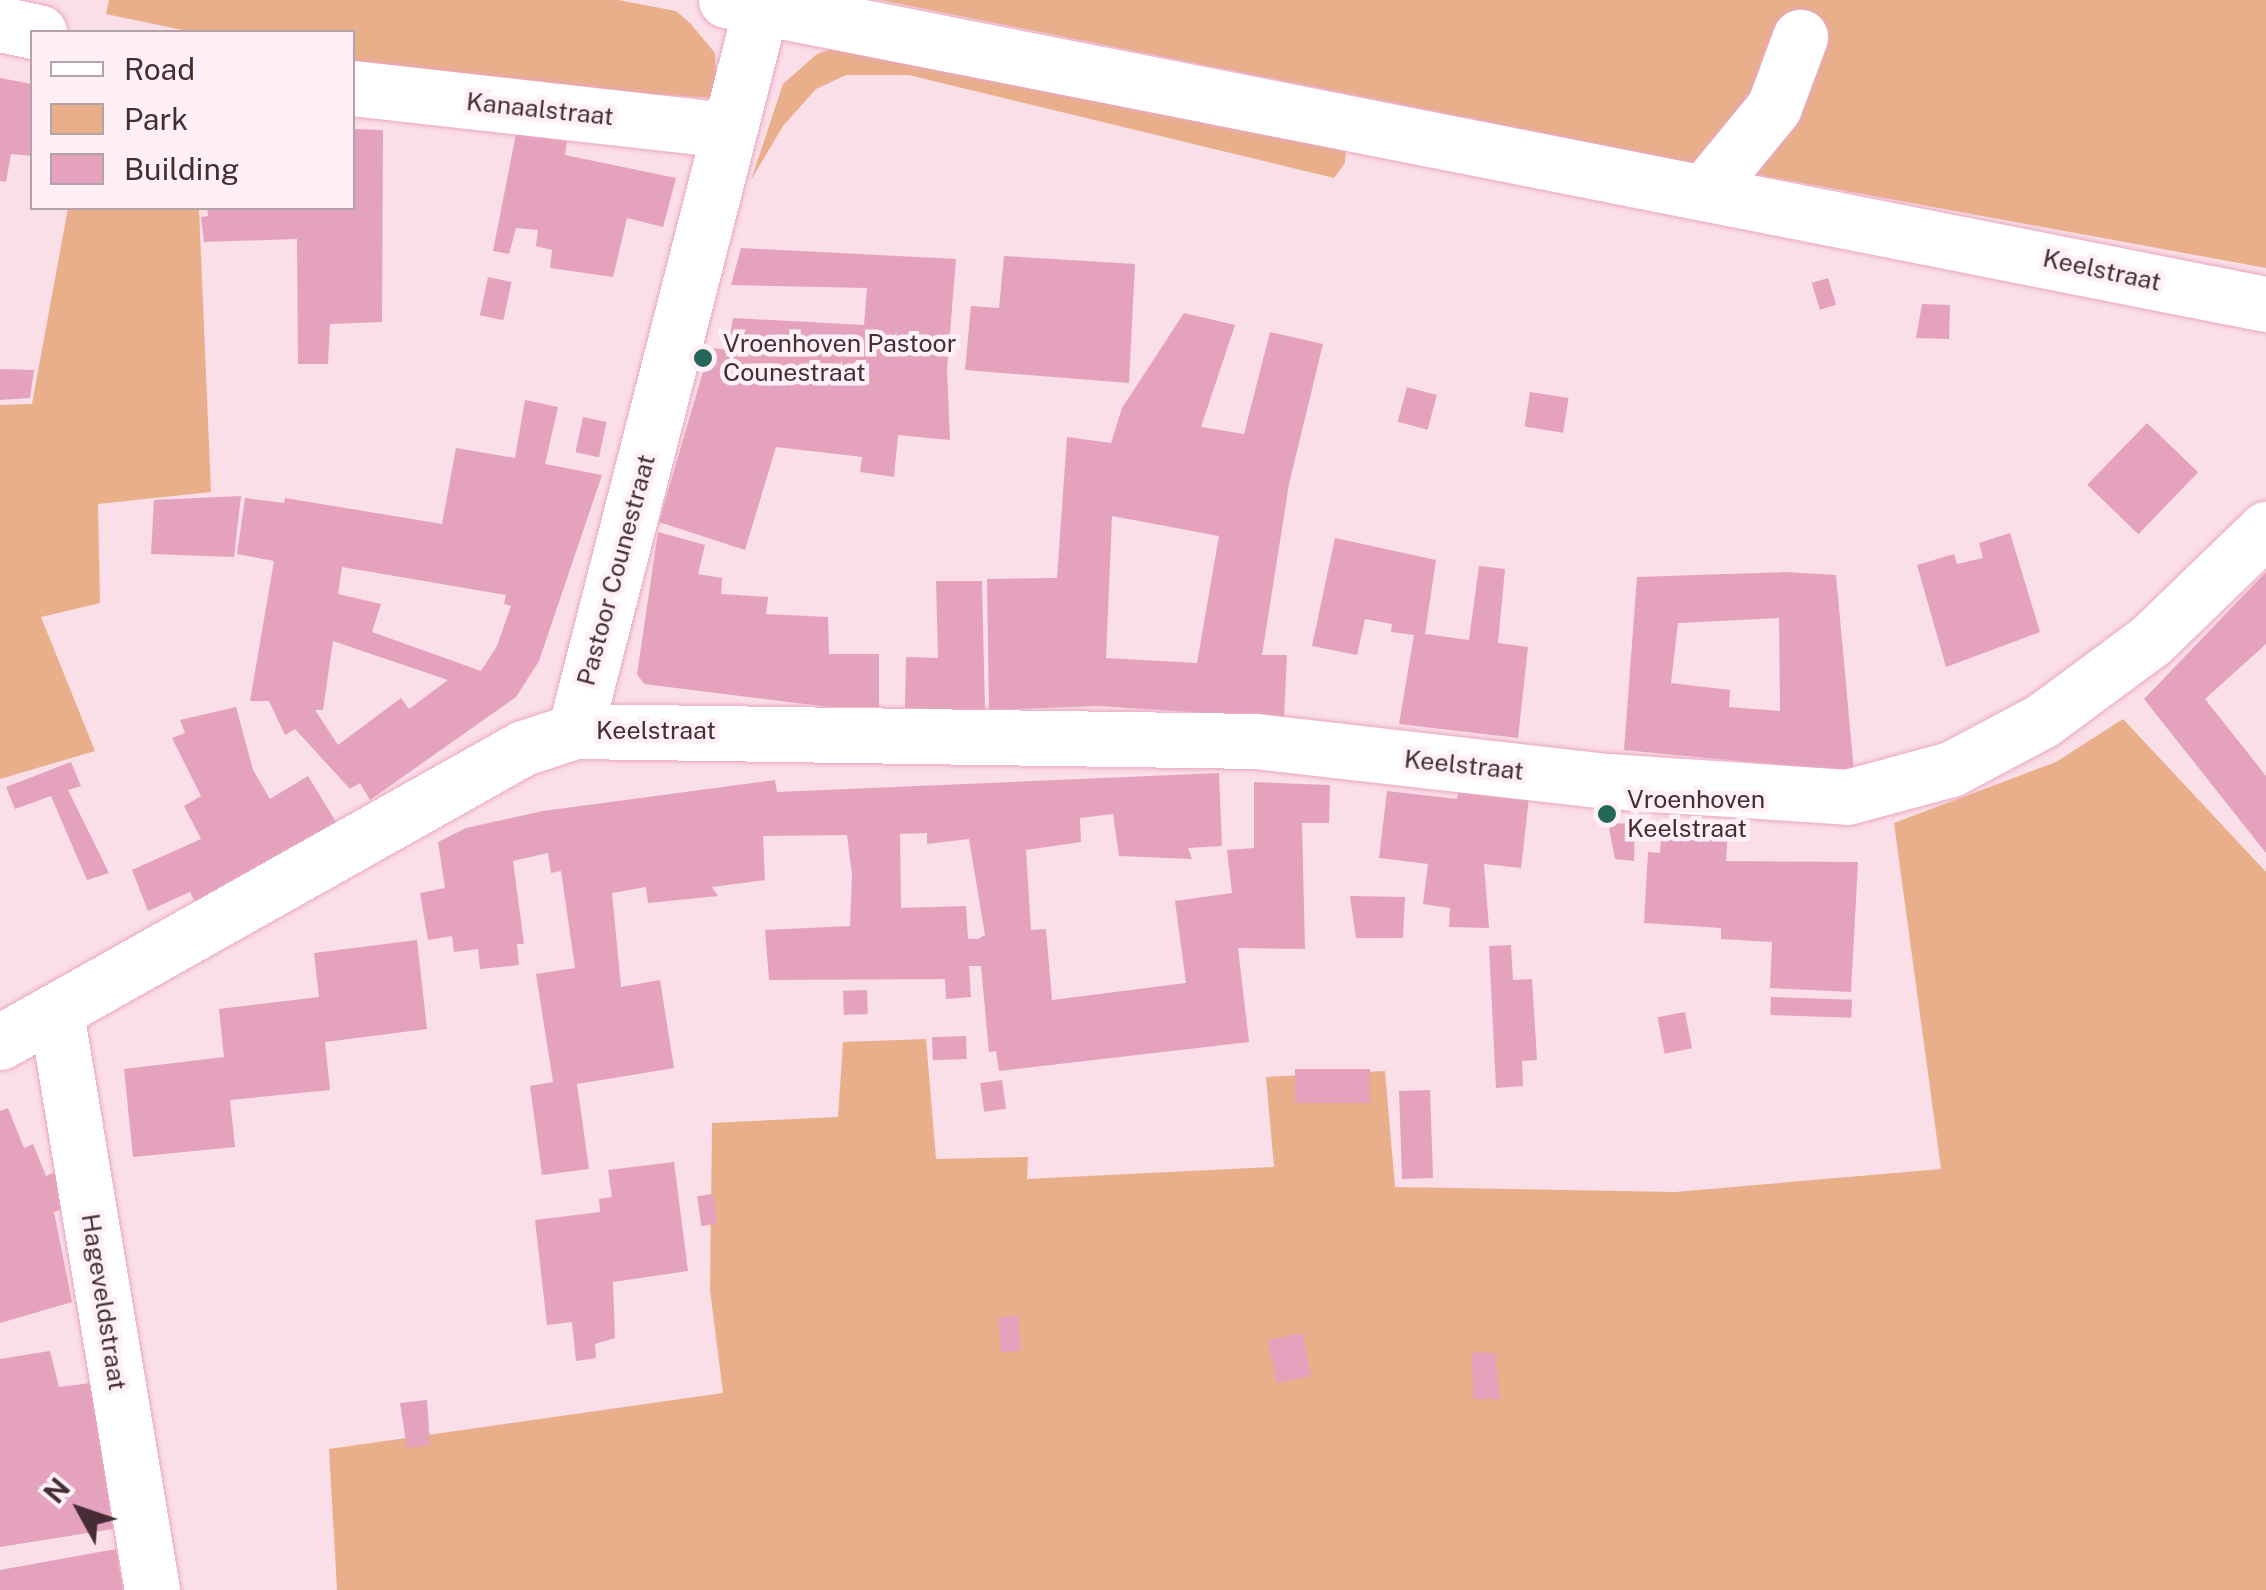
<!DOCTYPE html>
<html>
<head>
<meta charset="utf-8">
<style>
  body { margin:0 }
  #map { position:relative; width:2266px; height:1590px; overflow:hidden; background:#fadee8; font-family:"Public Sans",sans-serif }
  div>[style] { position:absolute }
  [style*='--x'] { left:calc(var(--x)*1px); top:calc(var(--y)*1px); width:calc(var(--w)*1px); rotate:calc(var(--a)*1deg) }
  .green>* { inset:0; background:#e8af8a }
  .building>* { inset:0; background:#e4a2bc; transform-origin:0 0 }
  .roads { filter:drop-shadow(0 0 2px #eaa7c1) drop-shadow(0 0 2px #eaa7c1) }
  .minor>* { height:55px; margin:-27.5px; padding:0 27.5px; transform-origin:27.5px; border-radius:27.5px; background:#fff }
  .dots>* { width:28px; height:28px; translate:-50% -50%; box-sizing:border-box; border:5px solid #fef0f5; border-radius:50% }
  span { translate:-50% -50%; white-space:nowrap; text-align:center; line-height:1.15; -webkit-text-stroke:9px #fef0f5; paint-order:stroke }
  .street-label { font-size:25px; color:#462c36 }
  .poi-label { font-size:25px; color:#462c36 }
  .left { translate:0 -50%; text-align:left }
  .legend { position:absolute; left:30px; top:30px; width:325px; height:180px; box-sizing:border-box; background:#fef0f5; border:2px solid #b4a2a9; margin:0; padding:12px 18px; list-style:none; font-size:30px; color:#462c36 }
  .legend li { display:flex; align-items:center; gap:20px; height:50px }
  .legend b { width:50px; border:2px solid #b4a2a9 }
  .north { position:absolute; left:30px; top:1460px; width:100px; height:100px; -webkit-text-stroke:8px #fef0f5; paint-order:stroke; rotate:310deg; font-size:28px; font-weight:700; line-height:40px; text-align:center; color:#462c36 }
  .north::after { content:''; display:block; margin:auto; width:35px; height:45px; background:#462c36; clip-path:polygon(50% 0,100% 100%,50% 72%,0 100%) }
</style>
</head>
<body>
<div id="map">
  <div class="green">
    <i style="clip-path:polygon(109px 0,618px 0,676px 11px,690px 23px,715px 53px,717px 88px,714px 98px,411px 80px,353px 67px,352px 32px,192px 32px,106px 14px)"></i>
    <i style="clip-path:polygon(880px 0,2266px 0,2266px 268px,1677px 160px)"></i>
    <i style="clip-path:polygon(837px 47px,1346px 148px,1345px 163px,1334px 178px,909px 75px,846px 75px,816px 89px,783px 126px,751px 180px,783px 84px,817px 54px)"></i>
    <i style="clip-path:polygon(68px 208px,199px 208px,211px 492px,98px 504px,100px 603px,41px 617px,95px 751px,0 779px,0 405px,32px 404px)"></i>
    <i style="clip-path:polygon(2123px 719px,2266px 872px,2266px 1590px,337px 1590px,329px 1449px,723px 1393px,710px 1290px,712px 1123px,838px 1117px,843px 1042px,926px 1039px,936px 1159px,1028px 1157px,1027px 1179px,1274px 1167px,1266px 1077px,1385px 1071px,1395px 1187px,1675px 1192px,1941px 1169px,1894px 823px,2056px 762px)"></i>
  </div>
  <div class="building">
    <i style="clip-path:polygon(0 78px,32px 84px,32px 156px,11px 154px,6px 182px,0 181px)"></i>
    <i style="clip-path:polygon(352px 129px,383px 130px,382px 322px,330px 324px,328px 364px,298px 364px,297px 239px,204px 242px,201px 217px,208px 216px,207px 208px,352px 208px)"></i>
    <i style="clip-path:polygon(516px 134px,567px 141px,565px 155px,676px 178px,663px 227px,627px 218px,613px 277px,550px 268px,552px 250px,536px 246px,538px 230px,516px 228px,509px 254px,493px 251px)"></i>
    <i style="clip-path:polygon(741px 248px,956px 259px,947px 369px,950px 440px,898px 435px,894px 477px,860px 472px,862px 457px,776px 447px,745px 550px,659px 522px,707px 358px,713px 348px,728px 350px,733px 318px,864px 325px,867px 288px,731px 285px)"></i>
    <i style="clip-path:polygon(1004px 256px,1135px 264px,1129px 383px,965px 370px,971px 306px,999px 308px)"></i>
    <i style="left:488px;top:277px;width:24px;height:39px;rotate:12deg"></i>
    <i style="left:1828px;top:278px;width:28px;height:17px;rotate:73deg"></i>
    <i style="clip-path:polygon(1922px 304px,1950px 305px,1949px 339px,1916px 338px)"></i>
    <i style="clip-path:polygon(evenodd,1184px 313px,1235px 325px,1201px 427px,1244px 434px,1270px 332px,1323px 344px,1289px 484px,1262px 655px,1287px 655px,1284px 718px,1098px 706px,989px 710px,987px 579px,1057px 578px,1067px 437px,1111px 443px,1122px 408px,1184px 313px,1112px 516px,1219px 536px,1197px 663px,1106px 658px,1112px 516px)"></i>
    <i style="clip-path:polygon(0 369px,34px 370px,30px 398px,0 400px)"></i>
    <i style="left:1407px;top:387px;width:31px;height:36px;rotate:15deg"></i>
    <i style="left:1530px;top:392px;width:39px;height:35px;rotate:9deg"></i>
    <i style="clip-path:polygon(evenodd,525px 400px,558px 407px,545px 464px,602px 475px,539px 661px,516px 697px,370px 800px,360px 783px,350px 789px,295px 729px,285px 735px,269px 701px,250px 701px,274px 561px,237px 554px,245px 498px,284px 503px,285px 498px,442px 524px,456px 448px,515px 458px,525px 400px,342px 567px,506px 595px,504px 604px,511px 606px,497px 646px,481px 671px,372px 632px,381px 604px,338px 594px,342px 567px,525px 400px,333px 641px,448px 680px,409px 709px,401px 698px,338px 745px,315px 710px,323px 710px,333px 641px)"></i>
    <i style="left:583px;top:417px;width:24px;height:36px;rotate:12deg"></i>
    <i style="left:2147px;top:423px;width:71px;height:86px;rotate:44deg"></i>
    <i style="clip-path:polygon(241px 496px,234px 557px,151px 554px,154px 500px)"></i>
    <i style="clip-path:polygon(658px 532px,705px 545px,698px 574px,722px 578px,721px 594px,768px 597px,766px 614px,828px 617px,829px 654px,879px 654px,879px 707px,829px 707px,644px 684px,637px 674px)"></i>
    <i style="clip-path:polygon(2010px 533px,2040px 632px,1946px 667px,1917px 565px,1954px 554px,1957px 564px,1983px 558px,1979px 543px)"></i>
    <i style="clip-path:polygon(1335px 538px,1436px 560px,1425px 634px,1469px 640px,1479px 566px,1505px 569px,1498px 643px,1528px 647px,1518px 738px,1399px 724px,1414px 635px,1391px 632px,1392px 624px,1365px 619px,1357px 655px,1312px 646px)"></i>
    <i style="clip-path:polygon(evenodd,1785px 572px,1836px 575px,1854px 772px,1624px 750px,1637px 577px,1785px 572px,1779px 618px,1780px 711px,1729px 707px,1730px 690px,1671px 683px,1678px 623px,1779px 618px)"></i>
    <i style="clip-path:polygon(2266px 572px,2266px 644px,2205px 699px,2266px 776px,2266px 853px,2144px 699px)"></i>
    <i style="clip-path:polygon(936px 581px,982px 581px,985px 711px,905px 708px,906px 657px,938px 658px)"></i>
    <i style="clip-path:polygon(236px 707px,253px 770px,270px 799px,308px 776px,336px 822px,195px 902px,190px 892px,148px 911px,132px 870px,201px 839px,184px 806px,201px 796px,172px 738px,185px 733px,180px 720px)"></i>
    <i style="clip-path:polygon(71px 762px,81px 786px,68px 790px,109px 873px,87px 880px,51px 796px,15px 809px,6px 787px)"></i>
    <i style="clip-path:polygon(evenodd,1219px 773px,1222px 846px,1188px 848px,1192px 859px,1119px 856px,1113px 814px,1080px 818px,1081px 842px,1026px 850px,1031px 930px,1046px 929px,1052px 1000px,1186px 983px,1175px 901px,1232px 893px,1227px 850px,1254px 848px,1254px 782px,1330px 785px,1329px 823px,1302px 823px,1305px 949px,1238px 948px,1249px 1042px,999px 1071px,996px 1051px,989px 1052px,981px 966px,969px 966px,971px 997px,946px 999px,945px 979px,769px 980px,765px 930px,850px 926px,852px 875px,847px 835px,763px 836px,765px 880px,712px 887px,718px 896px,648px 903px,646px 887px,612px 893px,621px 987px,660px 980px,674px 1068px,577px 1084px,589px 1169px,542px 1175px,530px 1086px,553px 1082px,536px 974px,575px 968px,561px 871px,551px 873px,548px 853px,513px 861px,524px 944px,517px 944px,519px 965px,480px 969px,478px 949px,454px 952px,452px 936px,428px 940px,420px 893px,445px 888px,438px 842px,466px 828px,543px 811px,775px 780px,777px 792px,1219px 773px,927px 833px,927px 844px,969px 839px,985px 935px,978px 939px,968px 939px,966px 906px,901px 908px,900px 834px,927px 833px)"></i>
    <i style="clip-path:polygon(1459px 789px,1529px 798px,1521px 868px,1484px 864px,1489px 928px,1449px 927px,1450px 908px,1423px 904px,1428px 864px,1379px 858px,1387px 791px,1457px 799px)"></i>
    <i style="clip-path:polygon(1608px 823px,1635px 824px,1634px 861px,1615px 859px)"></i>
    <i style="clip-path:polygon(1662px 824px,1728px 827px,1726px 861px,1858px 862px,1851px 992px,1770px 988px,1772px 942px,1721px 939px,1721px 928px,1644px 923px,1648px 852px,1660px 853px)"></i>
    <i style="clip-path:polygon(1350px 896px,1405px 897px,1403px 938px,1356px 938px)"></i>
    <i style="clip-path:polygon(417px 940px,427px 1029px,325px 1042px,330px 1090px,230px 1100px,235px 1147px,133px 1157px,124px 1069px,224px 1057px,219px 1009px,319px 997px,314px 953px)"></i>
    <i style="clip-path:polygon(1511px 945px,1513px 980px,1532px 979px,1537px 1060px,1522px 1061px,1523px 1086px,1496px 1088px,1489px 946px)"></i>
    <i style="left:867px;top:990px;width:24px;height:24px;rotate:88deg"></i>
    <i style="left:1771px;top:997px;width:81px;height:18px;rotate:2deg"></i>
    <i style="left:1685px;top:1012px;width:37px;height:28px;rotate:79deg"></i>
    <i style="left:966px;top:1036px;width:23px;height:34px;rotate:88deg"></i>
    <i style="left:1370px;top:1069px;width:34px;height:75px;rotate:90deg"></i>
    <i style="left:1002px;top:1080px;width:29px;height:22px;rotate:82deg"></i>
    <i style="left:1430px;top:1090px;width:88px;height:31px;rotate:88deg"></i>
    <i style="clip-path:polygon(8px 1108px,24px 1148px,33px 1144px,46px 1176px,65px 1168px,73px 1205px,54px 1212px,72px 1302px,0 1323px,0 1111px)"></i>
    <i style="clip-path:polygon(674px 1162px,688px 1271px,613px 1282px,615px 1338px,595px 1344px,596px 1358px,576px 1361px,572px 1322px,547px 1325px,535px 1220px,600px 1212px,599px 1199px,612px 1197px,608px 1170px)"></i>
    <i style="left:713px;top:1194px;width:30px;height:16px;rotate:82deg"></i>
    <i style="left:1018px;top:1316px;width:35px;height:20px;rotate:85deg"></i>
    <i style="left:1302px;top:1333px;width:44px;height:35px;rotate:78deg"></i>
    <i style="clip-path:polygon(50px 1351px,59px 1387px,91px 1383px,113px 1529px,0 1547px,0 1359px)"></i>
    <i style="clip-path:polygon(1472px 1352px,1495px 1353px,1500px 1399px,1473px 1399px)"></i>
    <i style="clip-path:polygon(427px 1400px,430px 1445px,407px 1448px,400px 1403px)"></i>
    <i style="clip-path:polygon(116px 1549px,123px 1590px,0 1590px,0 1570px)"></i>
  </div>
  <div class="roads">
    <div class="minor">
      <i style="--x:726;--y:0;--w:1570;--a:11.17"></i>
      <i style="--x:0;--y:24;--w:40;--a:12"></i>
      <i style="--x:352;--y:88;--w:378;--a:6.4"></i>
      <i style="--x:1707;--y:189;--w:106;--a:-50.7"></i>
      <i style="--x:1774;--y:107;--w:75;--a:-69.6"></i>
      <i style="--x:575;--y:731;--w:680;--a:0.84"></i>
      <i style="--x:1255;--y:741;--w:355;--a:6.5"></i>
      <i style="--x:1608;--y:781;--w:240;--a:3.8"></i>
      <i style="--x:1847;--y:797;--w:108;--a:-15.1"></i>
      <i style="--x:1951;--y:769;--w:104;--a:-28"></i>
      <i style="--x:2043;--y:720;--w:134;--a:-36.5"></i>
      <i style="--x:2151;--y:640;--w:160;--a:-44"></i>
      <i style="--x:56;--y:1013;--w:585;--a:80.55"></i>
      <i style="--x:0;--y:1042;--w:600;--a:-29.34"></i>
      <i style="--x:523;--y:748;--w:55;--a:-18.1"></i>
      <i style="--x:575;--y:731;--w:748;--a:-75.59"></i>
    </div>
  </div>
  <div class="dots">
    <i style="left:703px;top:358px;background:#246657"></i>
    <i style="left:1607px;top:814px;background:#246657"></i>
  </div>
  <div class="street-label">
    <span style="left:540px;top:109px;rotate:6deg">Kanaalstraat</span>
    <span style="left:2102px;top:270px;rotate:12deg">Keelstraat</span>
    <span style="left:616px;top:570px;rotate:-75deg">Pastoor Counestraat</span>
    <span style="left:656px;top:730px">Keelstraat</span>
    <span style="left:1464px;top:765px;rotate:6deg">Keelstraat</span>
    <span style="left:104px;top:1302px;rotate:81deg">Hageveldstraat</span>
  </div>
  <div class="poi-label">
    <span class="left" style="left:723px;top:358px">Vroenhoven Pastoor<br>Counestraat</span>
    <span class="left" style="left:1627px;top:814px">Vroenhoven<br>Keelstraat</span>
  </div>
  <ul class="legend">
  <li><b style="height:12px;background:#fff"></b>Road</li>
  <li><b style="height:28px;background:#e8af8a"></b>Park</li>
  <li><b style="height:28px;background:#e4a2bc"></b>Building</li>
  </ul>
  <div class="north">N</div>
</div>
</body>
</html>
